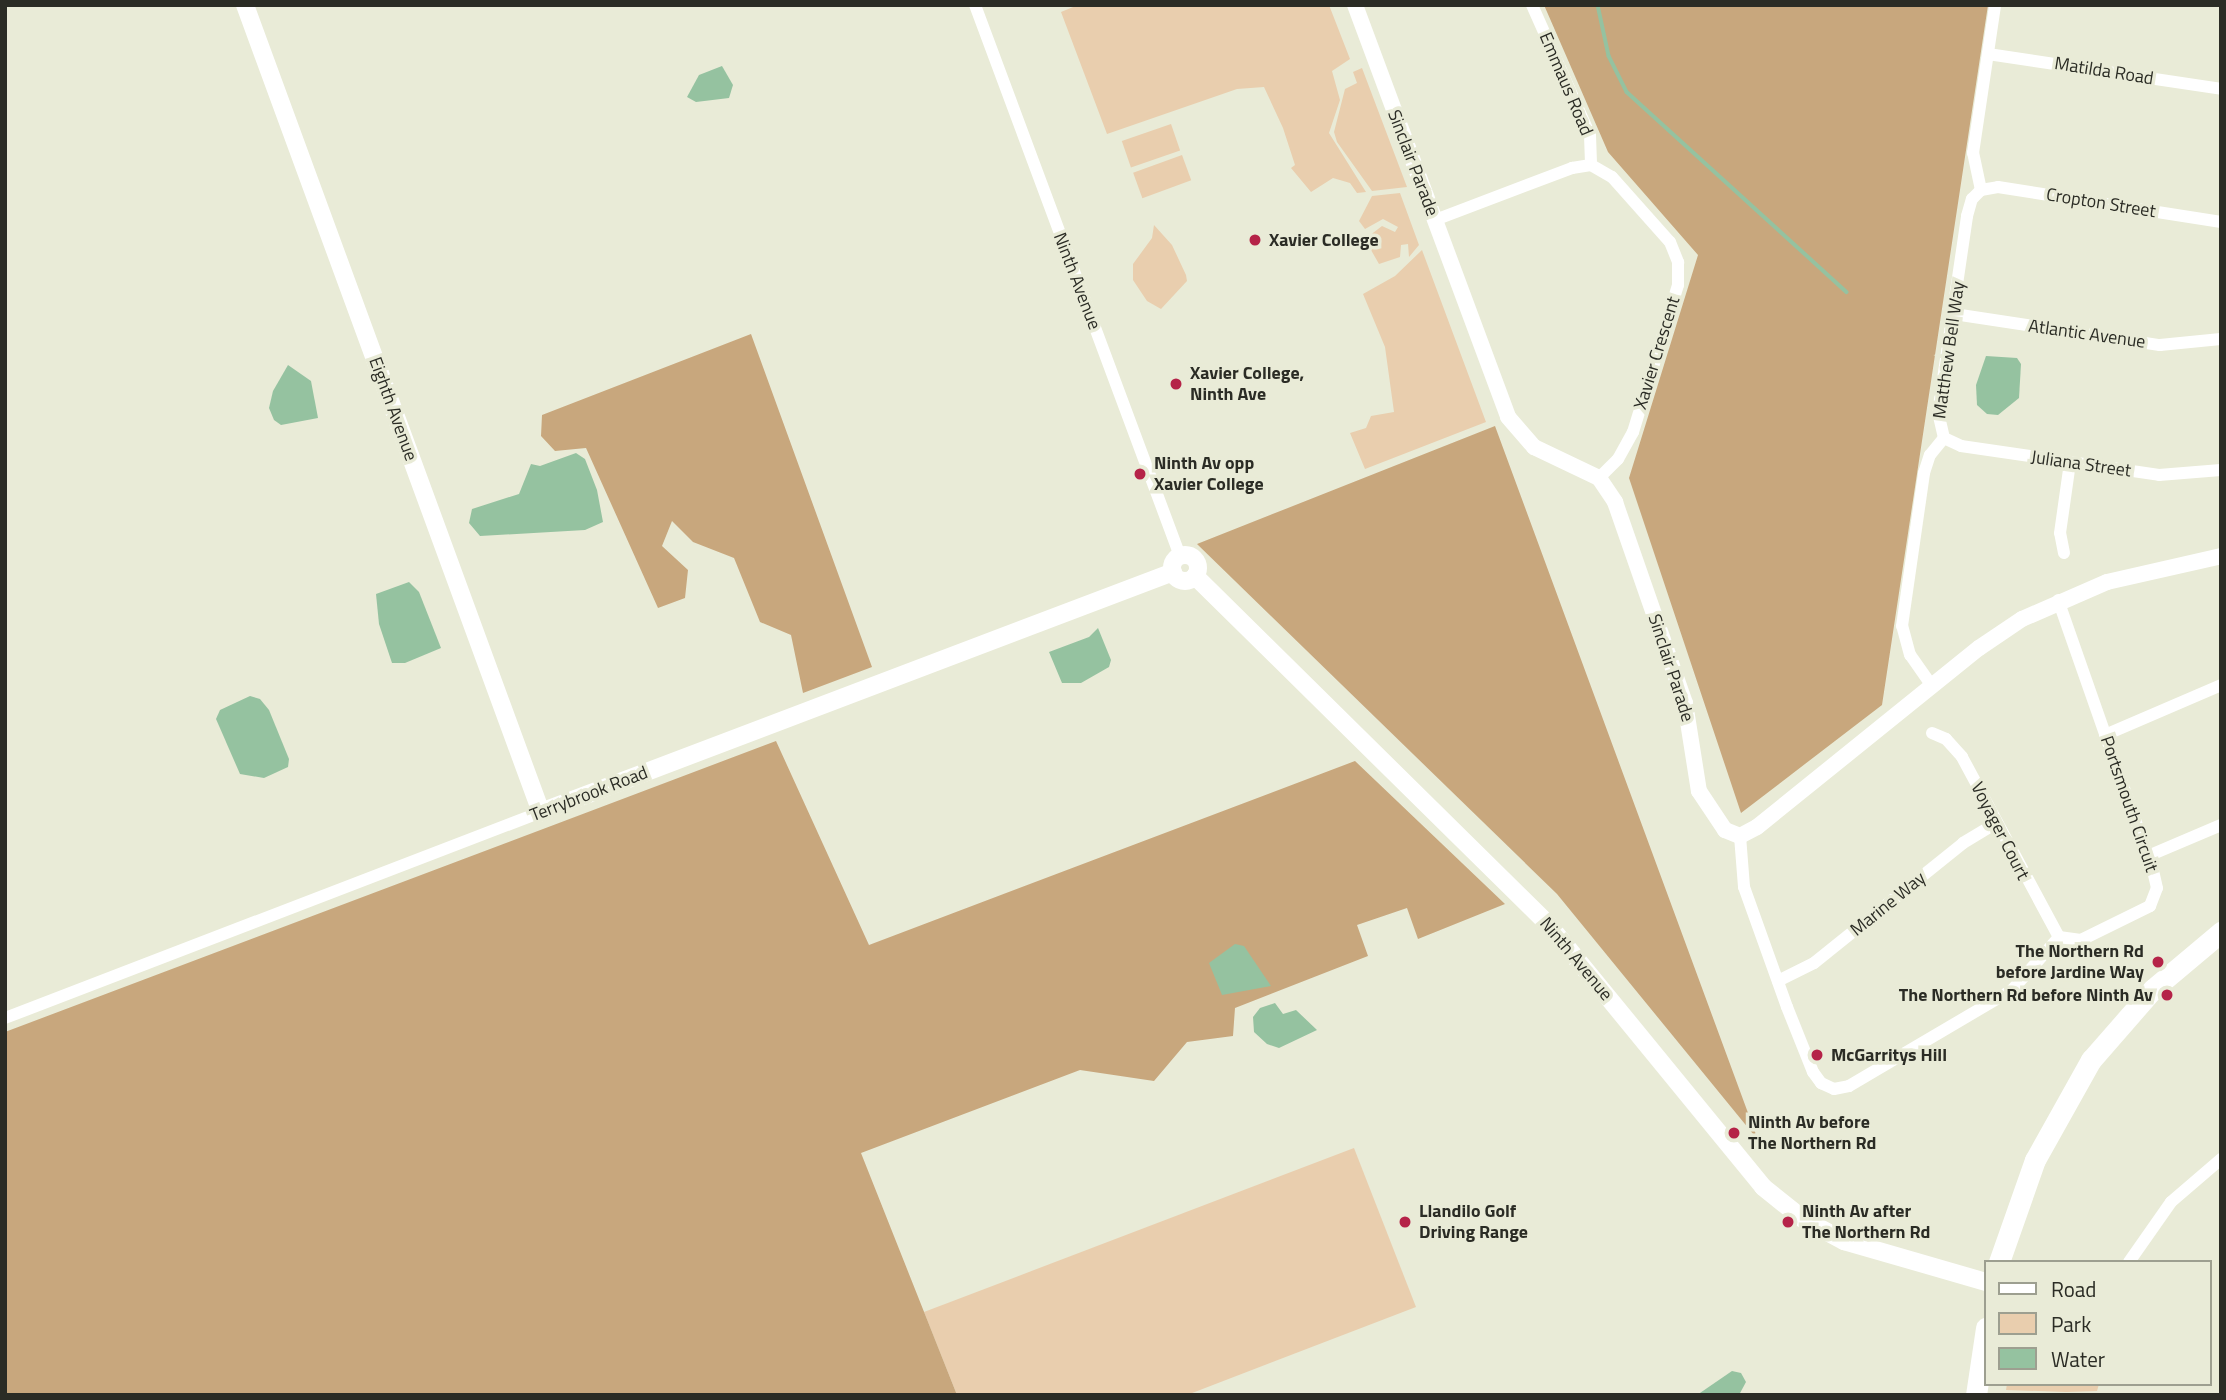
<!DOCTYPE html>
<html>
<head>
<meta charset="utf-8">
<style>
  body { margin:0 }
  #map { position:relative; width:2226px; height:1400px; overflow:hidden; background:#e9ebd7; font-family:"Titillium Web",sans-serif }
  div>[style] { position:absolute }
  [style*='--x'] { left:calc(var(--x)*1px); top:calc(var(--y)*1px); width:calc(var(--w)*1px); rotate:calc(var(--a)*1deg) }
  .green>* { inset:0; background:#e9ceae; transform-origin:0 0 }
  .forest>* { inset:0; background:#c8a77d }
  .water>* { inset:0; background:#95c2a0 }
  .stream>* { height:3.5px; margin:-1.75px; padding:0 1.75px; transform-origin:1.75px; border-radius:1.75px; background:#95c2a0 }
  .minor>* { height:12px; margin:-6px; padding:0 6px; transform-origin:6px; border-radius:6px; background:#fff }
  .tertiary>* { height:16px; margin:-8px; padding:0 8px; transform-origin:8px; border-radius:8px; background:#fff }
  .secondary>* { height:18px; margin:-9px; padding:0 9px; transform-origin:9px; border-radius:9px; background:#fff }
  .secondary>.ring { margin:-9px; padding:0; box-sizing:content-box; background:none; border:18px solid #fff; border-radius:50% }
  .trunk>* { height:21px; margin:-10.5px; padding:0 10.5px; transform-origin:10.5px; border-radius:10.5px; background:#fff }
  .dots>* { width:19px; height:19px; translate:-50% -50%; box-sizing:border-box; border:4px solid #e9ebd7; border-radius:50% }
  span { translate:-50% -50%; white-space:nowrap; text-align:center; line-height:1.15; -webkit-text-stroke:7px #e9ebd7; paint-order:stroke }
  .street-label { font-size:18px; color:#2b2c25 }
  .poi-label { font-size:18px; color:#2b2c25; font-weight:700 }
  .left { translate:0 -50%; text-align:left }
  .right { translate:-100% -50%; text-align:right }
  .frame { position:absolute; inset:0; border:7px solid #2b2c25; pointer-events:none }
  .legend { position:absolute; left:1984px; top:1260px; width:228px; height:126px; box-sizing:border-box; background:#e9ebd7; border:2px solid #9d9f90; margin:0; padding:9px 12px; list-style:none; font-size:21px; color:#2b2c25 }
  .legend li { display:flex; align-items:center; gap:14px; height:35px }
  .legend b { width:35px; border:2px solid #9d9f90 }
</style>
</head>
<body>
<div id="map">
  <div class="green">
    <i style="clip-path:polygon(1078px 5px,1329px 5px,1350px 59px,1332px 71px,1340px 100px,1329px 133px,1366px 192px,1357px 193px,1350px 183px,1333px 178px,1311px 192px,1291px 168px,1295px 165px,1283px 128px,1264px 87px,1237px 89px,1107px 134px,1061px 12px)"></i>
    <i style="clip-path:polygon(1362px 68px,1407px 187px,1372px 191px,1337px 142px,1334px 132px,1345px 89px,1357px 83px,1353px 72px)"></i>
    <i style="left:1171px;top:124px;width:28px;height:52px;rotate:71deg"></i>
    <i style="left:1182px;top:155px;width:27px;height:52px;rotate:70deg"></i>
    <i style="clip-path:polygon(1400px 193px,1419px 245px,1409px 257px,1408px 244px,1401px 245px,1400px 257px,1379px 264px,1367px 243px,1369px 236px,1382px 226px,1395px 232px,1398px 227px,1383px 219px,1365px 229px,1359px 221px,1372px 196px)"></i>
    <i style="clip-path:polygon(1154px 225px,1172px 245px,1186px 275px,1187px 281px,1161px 309px,1147px 301px,1133px 280px,1133px 264px,1152px 238px)"></i>
    <i style="clip-path:polygon(1422px 250px,1486px 422px,1365px 469px,1350px 433px,1366px 428px,1371px 416px,1394px 412px,1385px 347px,1363px 294px,1395px 276px)"></i>
    <i style="clip-path:polygon(1354px 1148px,1416px 1307px,1187px 1395px,957px 1395px,924px 1312px)"></i>
    <i style="clip-path:polygon(2007px 1384px,2099px 1384px,2097px 1391px,2066px 1392px,2006px 1390px)"></i>
  </div>
  <div class="forest">
    <i style="clip-path:polygon(1544px 5px,1988px 5px,1882px 705px,1741px 813px,1629px 478px,1698px 255px,1608px 152px)"></i>
    <i style="clip-path:polygon(751px 334px,872px 667px,803px 693px,791px 635px,760px 622px,734px 558px,693px 542px,672px 521px,662px 546px,688px 570px,685px 598px,658px 608px,586px 448px,555px 451px,541px 436px,542px 415px)"></i>
    <i style="clip-path:polygon(1495px 426px,1758px 1140px,1557px 894px,1197px 544px)"></i>
    <i style="clip-path:polygon(776px 741px,869px 945px,1355px 761px,1505px 904px,1418px 939px,1407px 908px,1357px 925px,1368px 956px,1235px 1008px,1233px 1036px,1187px 1042px,1154px 1081px,1080px 1070px,861px 1153px,957px 1395px,5px 1395px,5px 1032px)"></i>
  </div>
  <div class="water">
    <i style="clip-path:polygon(722px 66px,733px 85px,729px 98px,696px 102px,687px 97px,699px 75px)"></i>
    <i style="clip-path:polygon(1986px 356px,2017px 358px,2021px 364px,2019px 398px,1998px 415px,1987px 414px,1977px 405px,1976px 385px)"></i>
    <i style="clip-path:polygon(288px 365px,311px 381px,318px 418px,281px 425px,274px 420px,269px 408px,273px 391px)"></i>
    <i style="clip-path:polygon(576px 453px,585px 459px,597px 490px,603px 522px,585px 530px,480px 536px,469px 523px,472px 509px,519px 494px,531px 464px,540px 466px)"></i>
    <i style="clip-path:polygon(409px 582px,419px 592px,441px 648px,405px 663px,392px 663px,379px 624px,376px 594px)"></i>
    <i style="clip-path:polygon(1098px 628px,1111px 660px,1109px 667px,1081px 683px,1062px 683px,1049px 652px,1089px 637px)"></i>
    <i style="clip-path:polygon(250px 696px,260px 699px,269px 710px,289px 759px,288px 767px,264px 778px,240px 774px,216px 719px,220px 710px)"></i>
    <i style="clip-path:polygon(1235px 944px,1244px 946px,1271px 986px,1222px 995px,1209px 963px)"></i>
    <i style="clip-path:polygon(1275px 1003px,1283px 1014px,1296px 1010px,1317px 1030px,1279px 1048px,1267px 1044px,1254px 1032px,1253px 1017px,1260px 1008px)"></i>
    <i style="clip-path:polygon(1732px 1371px,1741px 1373px,1746px 1382px,1739px 1395px,1697px 1395px)"></i>
  </div>
  <div class="stream">
    <i style="--x:1598;--y:5;--w:52;--a:77.8"></i>
    <i style="--x:1609;--y:56;--w:40;--a:63.4"></i>
    <i style="--x:1627;--y:92;--w:297;--a:42.3"></i>
  </div>
  <div class="minor">
    <i style="--x:975;--y:5;--w:588;--a:69.59"></i>
    <i style="--x:1532;--y:5;--w:142;--a:66"></i>
    <i style="--x:1590;--y:135;--w:30;--a:88"></i>
    <i style="--x:1988;--y:54;--w:236;--a:8.5"></i>
    <i style="--x:1981;--y:190;--w:17;--a:-10"></i>
    <i style="--x:1998;--y:187;--w:226;--a:8.9"></i>
    <i style="--x:1435;--y:220;--w:147;--a:-20.8"></i>
    <i style="--x:1572;--y:168;--w:19;--a:-9"></i>
    <i style="--x:1591;--y:165;--w:24;--a:30"></i>
    <i style="--x:1612;--y:177;--w:87;--a:48.3"></i>
    <i style="--x:1670;--y:242;--w:22;--a:68"></i>
    <i style="--x:1678;--y:262;--w:23;--a:90"></i>
    <i style="--x:1678;--y:285;--w:154;--a:107"></i>
    <i style="--x:1633;--y:432;--w:31;--a:119"></i>
    <i style="--x:1618;--y:459;--w:27;--a:135"></i>
    <i style="--x:1954;--y:314;--w:208;--a:8.6"></i>
    <i style="--x:2160;--y:345;--w:61;--a:-5.6"></i>
    <i style="--x:1944;--y:438;--w:19;--a:25"></i>
    <i style="--x:1961;--y:446;--w:200;--a:8.3"></i>
    <i style="--x:2159;--y:475;--w:62;--a:-4.6"></i>
    <i style="--x:2064;--y:553;--w:20;--a:-101"></i>
    <i style="--x:2060;--y:533;--w:71;--a:-81.9"></i>
    <i style="--x:1932;--y:686;--w:38;--a:-125"></i>
    <i style="--x:1910;--y:655;--w:30;--a:-105"></i>
    <i style="--x:1902;--y:626;--w:155;--a:-81.8"></i>
    <i style="--x:1924;--y:473;--w:19;--a:-72"></i>
    <i style="--x:1930;--y:455;--w:22;--a:-51"></i>
    <i style="--x:1944;--y:438;--w:26;--a:-103"></i>
    <i style="--x:1938;--y:413;--w:199;--a:-81.6"></i>
    <i style="--x:1967;--y:216;--w:18;--a:-74"></i>
    <i style="--x:1972;--y:199;--w:13;--a:-45"></i>
    <i style="--x:1981;--y:190;--w:38;--a:-102"></i>
    <i style="--x:1973;--y:153;--w:150;--a:-81.5"></i>
    <i style="--x:1932;--y:733;--w:15;--a:23"></i>
    <i style="--x:1946;--y:739;--w:24;--a:48"></i>
    <i style="--x:1962;--y:757;--w:204;--a:61.7"></i>
    <i style="--x:2105;--y:735;--w:126;--a:-23.3"></i>
    <i style="--x:1740;--y:836;--w:51;--a:85.5"></i>
    <i style="--x:1744;--y:887;--w:127;--a:70.3"></i>
    <i style="--x:1787;--y:1007;--w:70;--a:68.2"></i>
    <i style="--x:1813;--y:1072;--w:14;--a:54"></i>
    <i style="--x:1821;--y:1083;--w:14;--a:25"></i>
    <i style="--x:1834;--y:1089;--w:15;--a:-11"></i>
    <i style="--x:1849;--y:1086;--w:189;--a:-30.5"></i>
    <i style="--x:2012;--y:990;--w:71;--a:-48.4"></i>
    <i style="--x:2059;--y:937;--w:22;--a:8"></i>
    <i style="--x:2081;--y:940;--w:77;--a:-26.2"></i>
    <i style="--x:2150;--y:906;--w:19;--a:-69"></i>
    <i style="--x:2157;--y:888;--w:17;--a:-103"></i>
    <i style="--x:2153;--y:871;--w:287;--a:-109.3"></i>
    <i style="--x:2148;--y:856;--w:79;--a:-23"></i>
    <i style="--x:1778;--y:981;--w:40;--a:-26.6"></i>
    <i style="--x:1814;--y:963;--w:191;--a:-38.8"></i>
    <i style="--x:1963;--y:843;--w:39;--a:-31"></i>
    <i style="--x:5;--y:1018;--w:574;--a:-21.02"></i>
    <i style="--x:2129;--y:1262;--w:73;--a:-55"></i>
    <i style="--x:2171;--y:1202;--w:66;--a:-40.7"></i>
  </div>
  <div class="tertiary">
    <i style="--x:1355;--y:5;--w:439;--a:69.6"></i>
    <i style="--x:1508;--y:417;--w:40;--a:49"></i>
    <i style="--x:1534;--y:447;--w:72;--a:25.5"></i>
    <i style="--x:1599;--y:478;--w:29;--a:56"></i>
    <i style="--x:1615;--y:502;--w:213;--a:70.8"></i>
    <i style="--x:1685;--y:703;--w:89;--a:81"></i>
    <i style="--x:1699;--y:791;--w:47;--a:56.3"></i>
    <i style="--x:1725;--y:830;--w:16;--a:22"></i>
    <i style="--x:1740;--y:836;--w:19;--a:-28"></i>
    <i style="--x:1757;--y:827;--w:285;--a:-38.9"></i>
    <i style="--x:1979;--y:648;--w:52;--a:-34"></i>
    <i style="--x:2022;--y:619;--w:93;--a:-23.5"></i>
    <i style="--x:2107;--y:582;--w:117;--a:-12.8"></i>
  </div>
  <div class="secondary">
    <i style="--x:245;--y:5;--w:860;--a:69.86"></i>
    <i style="--x:541;--y:812;--w:676;--a:-20.79"></i>
    <i class="ring" style="left:1172px;top:555px;width:8px;height:8px"></i>
    <i style="--x:1195;--y:576;--w:496;--a:44.6"></i>
    <i style="--x:1548;--y:924;--w:340;--a:50.7"></i>
    <i style="--x:1763;--y:1187;--w:51;--a:38.7"></i>
    <i style="--x:1803;--y:1219;--w:47;--a:28.2"></i>
    <i style="--x:1844;--y:1241;--w:148;--a:16.1"></i>
  </div>
  <div class="trunk">
    <i style="--x:1999;--y:1262;--w:108;--a:-70.6"></i>
    <i style="--x:2035;--y:1160;--w:115;--a:-60.8"></i>
    <i style="--x:2091;--y:1060;--w:94;--a:-48.9"></i>
    <i style="--x:2153;--y:989;--w:89;--a:-40"></i>
    <i style="--x:1976;--y:1395;--w:68;--a:-81.5"></i>
  </div>
  <div class="dots">
    <i style="left:1255px;top:240px;background:#b52348"></i>
    <i style="left:1176px;top:384px;background:#b52348"></i>
    <i style="left:1140px;top:474px;background:#b52348"></i>
    <i style="left:2158px;top:962px;background:#b52348"></i>
    <i style="left:2167px;top:995px;background:#b52348"></i>
    <i style="left:1817px;top:1055px;background:#b52348"></i>
    <i style="left:1734px;top:1133px;background:#b52348"></i>
    <i style="left:1405px;top:1222px;background:#b52348"></i>
    <i style="left:1788px;top:1222px;background:#b52348"></i>
  </div>
  <div class="street-label">
    <span style="left:2104px;top:71px;rotate:9deg">Matilda Road</span>
    <span style="left:1566px;top:84px;rotate:67deg">Emmaus Road</span>
    <span style="left:1413px;top:163px;rotate:69deg">Sinclair Parade</span>
    <span style="left:2101px;top:203px;rotate:9deg">Cropton Street</span>
    <span style="left:1077px;top:281px;rotate:69deg">Ninth Avenue</span>
    <span style="left:2087px;top:334px;rotate:8deg">Atlantic Avenue</span>
    <span style="left:1949px;top:350px;rotate:-82deg">Matthew Bell Way</span>
    <span style="left:1657px;top:353px;rotate:-73deg">Xavier Crescent</span>
    <span style="left:393px;top:409px;rotate:70deg">Eighth Avenue</span>
    <span style="left:2081px;top:464px;rotate:8deg">Juliana Street</span>
    <span style="left:1671px;top:668px;rotate:72deg">Sinclair Parade</span>
    <span style="left:589px;top:794px;rotate:-21deg">Terrybrook Road</span>
    <span style="left:2129px;top:804px;rotate:71deg">Portsmouth Circuit</span>
    <span style="left:2000px;top:831px;rotate:63deg">Voyager Court</span>
    <span style="left:1888px;top:904px;rotate:-39deg">Marine Way</span>
    <span style="left:1576px;top:959px;rotate:50deg">Ninth Avenue</span>
  </div>
  <div class="poi-label">
    <span class="left" style="left:1269px;top:240px">Xavier College</span>
    <span class="left" style="left:1190px;top:384px">Xavier College,<br>Ninth Ave</span>
    <span class="left" style="left:1154px;top:474px">Ninth Av opp<br>Xavier College</span>
    <span class="right" style="left:2144px;top:962px">The Northern Rd<br>before Jardine Way</span>
    <span class="right" style="left:2153px;top:995px">The Northern Rd before Ninth Av</span>
    <span class="left" style="left:1831px;top:1055px">McGarritys Hill</span>
    <span class="left" style="left:1748px;top:1133px">Ninth Av before<br>The Northern Rd</span>
    <span class="left" style="left:1419px;top:1222px">Llandilo Golf<br>Driving Range</span>
    <span class="left" style="left:1802px;top:1222px">Ninth Av after<br>The Northern Rd</span>
  </div>
  <div class="frame"></div>
  <ul class="legend">
  <li><b style="height:9px;background:#fff"></b>Road</li>
  <li><b style="height:19px;background:#e9ceae"></b>Park</li>
  <li><b style="height:19px;background:#95c2a0"></b>Water</li>
  </ul>
</div>
</body>
</html>
